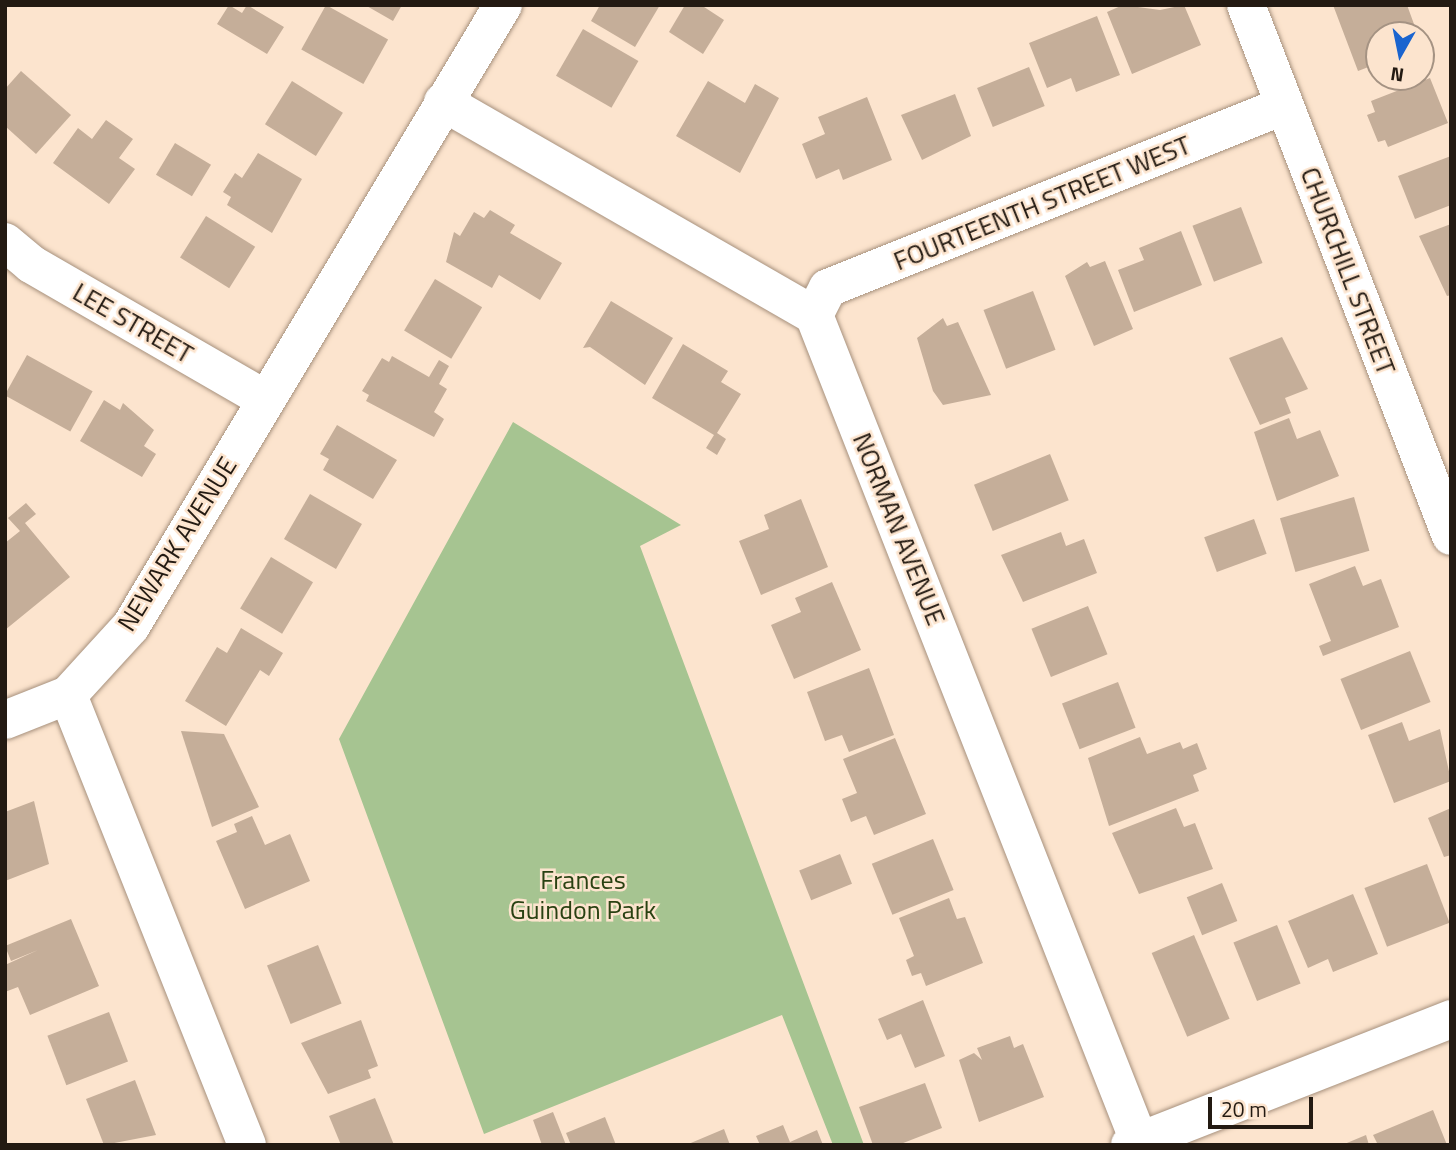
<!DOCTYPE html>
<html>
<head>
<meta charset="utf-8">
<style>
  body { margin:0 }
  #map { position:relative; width:1456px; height:1150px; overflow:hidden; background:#fce4ce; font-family:"Titillium Web",sans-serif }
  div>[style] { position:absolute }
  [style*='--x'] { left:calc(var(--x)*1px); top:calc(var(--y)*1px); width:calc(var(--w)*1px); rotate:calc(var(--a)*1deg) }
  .green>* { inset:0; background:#a6c491 }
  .building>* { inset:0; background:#c5ae99; transform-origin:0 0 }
  .roads { filter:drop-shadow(0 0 2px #a7917d) drop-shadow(0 0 2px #a7917d) }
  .minor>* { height:38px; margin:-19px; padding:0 19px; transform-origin:19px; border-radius:19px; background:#fff }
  span { translate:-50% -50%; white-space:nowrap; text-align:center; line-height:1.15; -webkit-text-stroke:5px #fce4ce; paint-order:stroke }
  .street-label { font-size:26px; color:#231a12 }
  .park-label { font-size:26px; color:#294112 }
  .frame { position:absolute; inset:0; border:7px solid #231a12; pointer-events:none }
  .north { position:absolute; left:1365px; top:21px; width:70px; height:70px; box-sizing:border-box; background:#fce4ce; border:2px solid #a59383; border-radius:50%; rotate:189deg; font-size:19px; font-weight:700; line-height:28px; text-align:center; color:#231a12 }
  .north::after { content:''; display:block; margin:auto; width:24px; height:32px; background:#1a64cf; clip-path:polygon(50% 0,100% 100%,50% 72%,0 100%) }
  .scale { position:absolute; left:1208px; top:1097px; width:105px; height:32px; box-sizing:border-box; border:4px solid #231a12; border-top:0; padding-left:9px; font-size:21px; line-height:24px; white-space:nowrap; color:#231a12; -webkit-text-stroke:5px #fce4ce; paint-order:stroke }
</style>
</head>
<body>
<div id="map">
  <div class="green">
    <i style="clip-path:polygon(513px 422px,681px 525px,640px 546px,864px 1145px,833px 1145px,782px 1015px,484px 1134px,339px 739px)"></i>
  </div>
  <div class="building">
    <i style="clip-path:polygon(229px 5px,242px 13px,247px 5px,284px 27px,267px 54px,217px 24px)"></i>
    <i style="left:326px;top:5px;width:71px;height:51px;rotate:29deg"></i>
    <i style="clip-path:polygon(365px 5px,402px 5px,393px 21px)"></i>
    <i style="clip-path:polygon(600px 5px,660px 5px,635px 47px,591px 21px)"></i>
    <i style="clip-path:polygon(685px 5px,701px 5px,724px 20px,703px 54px,669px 32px)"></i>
    <i style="clip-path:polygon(1123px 5px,1160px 10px,1184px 5px,1201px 45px,1132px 74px,1107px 12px)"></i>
    <i style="clip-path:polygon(1333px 5px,1407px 5px,1418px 35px,1379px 35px,1379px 63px,1358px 71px)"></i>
    <i style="clip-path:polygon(1097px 16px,1120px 75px,1076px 92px,1071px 78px,1047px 88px,1029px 43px)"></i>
    <i style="left:583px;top:29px;width:64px;height:54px;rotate:30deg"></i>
    <i style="left:1029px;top:67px;width:42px;height:56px;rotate:68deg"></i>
    <i style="clip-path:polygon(21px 71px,71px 115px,36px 154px,5px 126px,5px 89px)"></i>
    <i style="clip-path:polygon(1430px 78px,1448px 123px,1388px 147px,1385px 140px,1378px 142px,1367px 115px,1375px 112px,1371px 101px)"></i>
    <i style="left:292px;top:81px;width:60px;height:51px;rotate:32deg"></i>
    <i style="clip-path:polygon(708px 81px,745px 103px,755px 84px,779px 98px,740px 173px,676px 136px)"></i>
    <i style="clip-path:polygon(955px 94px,971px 136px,922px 160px,901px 115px)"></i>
    <i style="clip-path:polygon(867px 97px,892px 160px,843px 180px,839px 169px,816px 179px,802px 144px,825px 134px,818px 117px)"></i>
    <i style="clip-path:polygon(106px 120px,133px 139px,119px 158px,135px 169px,109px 204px,53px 163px,78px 128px,92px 139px)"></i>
    <i style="left:175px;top:143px;width:42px;height:37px;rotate:31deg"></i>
    <i style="clip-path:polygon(258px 153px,302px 179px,272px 233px,227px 205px,231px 197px,223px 192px,235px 173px,242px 178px)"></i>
    <i style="clip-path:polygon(1451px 156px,1451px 205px,1415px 219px,1398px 176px)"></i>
    <i style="left:1241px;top:207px;width:60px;height:52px;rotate:69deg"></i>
    <i style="clip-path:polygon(490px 210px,515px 225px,510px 233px,562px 263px,540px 300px,499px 275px,492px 288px,446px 262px,454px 232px,460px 236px,474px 212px,484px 218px)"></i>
    <i style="left:206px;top:216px;width:58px;height:49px;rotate:32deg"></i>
    <i style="clip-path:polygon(1451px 224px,1451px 295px,1447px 296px,1419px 236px)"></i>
    <i style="clip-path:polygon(1181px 231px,1202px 285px,1134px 312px,1118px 270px,1144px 260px,1139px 248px)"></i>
    <i style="clip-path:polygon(1105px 261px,1133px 329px,1094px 346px,1065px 276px,1087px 262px,1090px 267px)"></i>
    <i style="left:435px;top:279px;width:55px;height:60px;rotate:31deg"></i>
    <i style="left:1033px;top:291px;width:63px;height:53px;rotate:69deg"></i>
    <i style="clip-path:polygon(611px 301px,673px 338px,645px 385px,590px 347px,583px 348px)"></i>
    <i style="clip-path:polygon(943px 318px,947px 326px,958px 322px,991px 395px,943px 405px,933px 391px,917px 338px)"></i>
    <i style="clip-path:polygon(1282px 337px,1308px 389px,1285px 398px,1291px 413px,1260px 425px,1229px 358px)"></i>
    <i style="clip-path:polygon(683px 344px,728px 371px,721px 382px,741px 394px,717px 433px,726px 439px,717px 455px,706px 448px,714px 435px,652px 398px)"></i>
    <i style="left:27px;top:355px;width:75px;height:46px;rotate:29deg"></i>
    <i style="clip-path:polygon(392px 356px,429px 377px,439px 360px,449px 366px,439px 384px,447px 389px,434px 412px,444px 419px,434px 437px,366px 401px,369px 395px,362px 391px,382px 358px,389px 362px)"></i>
    <i style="clip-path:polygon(104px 400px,120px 410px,123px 403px,154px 430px,144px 446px,156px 454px,142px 477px,80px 441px)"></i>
    <i style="clip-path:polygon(1289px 418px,1297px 439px,1320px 430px,1339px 476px,1277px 501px,1254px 432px)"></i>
    <i style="clip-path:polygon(337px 425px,397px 460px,373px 499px,323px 470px,329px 459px,320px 454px)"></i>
    <i style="left:1050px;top:454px;width:50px;height:82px;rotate:68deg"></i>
    <i style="left:310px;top:494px;width:60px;height:52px;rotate:30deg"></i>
    <i style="left:1354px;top:497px;width:56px;height:77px;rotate:74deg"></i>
    <i style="clip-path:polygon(801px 499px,828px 567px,761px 595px,739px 541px,769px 529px,764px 515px)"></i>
    <i style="clip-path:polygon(26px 503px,36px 514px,25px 523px,70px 577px,5px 630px,5px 543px,20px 531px,8px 518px)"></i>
    <i style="left:1254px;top:519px;width:37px;height:53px;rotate:70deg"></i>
    <i style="clip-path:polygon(1061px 532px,1066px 546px,1084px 539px,1097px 573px,1023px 602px,1001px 555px)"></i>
    <i style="left:271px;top:557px;width:49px;height:60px;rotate:31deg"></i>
    <i style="clip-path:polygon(1355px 566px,1363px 586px,1381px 579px,1399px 627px,1323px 656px,1319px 646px,1331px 641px,1309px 584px)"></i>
    <i style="clip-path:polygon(832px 582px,861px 650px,794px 679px,771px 625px,801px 612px,795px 598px)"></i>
    <i style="left:1088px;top:606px;width:52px;height:61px;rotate:68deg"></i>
    <i style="clip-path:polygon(241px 628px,283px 653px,269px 676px,260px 670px,226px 726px,185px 701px,217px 647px,227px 653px)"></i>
    <i style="left:1410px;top:651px;width:55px;height:75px;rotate:68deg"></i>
    <i style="clip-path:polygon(869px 668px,894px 735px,849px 752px,842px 735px,825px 741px,807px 692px)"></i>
    <i style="left:1118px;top:682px;width:49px;height:60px;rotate:69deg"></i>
    <i style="clip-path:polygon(1402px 722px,1409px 741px,1440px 729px,1451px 781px,1394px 803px,1368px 735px)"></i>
    <i style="clip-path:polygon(181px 731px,224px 734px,259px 807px,212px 827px)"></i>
    <i style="clip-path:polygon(1140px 737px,1147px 754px,1180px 742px,1183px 749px,1197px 743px,1207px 769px,1193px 775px,1199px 791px,1109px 826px,1088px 758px)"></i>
    <i style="clip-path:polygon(895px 738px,926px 814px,874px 835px,866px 816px,851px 822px,842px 799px,857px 793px,843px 759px)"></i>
    <i style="clip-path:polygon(34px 801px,49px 864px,5px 881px,5px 812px)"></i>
    <i style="clip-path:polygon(1176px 808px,1184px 827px,1195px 823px,1213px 869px,1139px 894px,1112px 833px)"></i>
    <i style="clip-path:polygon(1451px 808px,1451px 855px,1444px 857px,1428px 818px)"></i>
    <i style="clip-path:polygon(252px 816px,265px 845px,290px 834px,310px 881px,245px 909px,216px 841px,237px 832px,234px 824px)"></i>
    <i style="left:933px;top:839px;width:55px;height:66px;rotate:68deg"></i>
    <i style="left:840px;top:854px;width:32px;height:44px;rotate:68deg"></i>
    <i style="left:1427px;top:864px;width:63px;height:67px;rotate:69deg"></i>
    <i style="left:1222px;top:883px;width:41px;height:38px;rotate:68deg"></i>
    <i style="clip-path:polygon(1353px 894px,1378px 954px,1333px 972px,1328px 959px,1308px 968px,1288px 921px)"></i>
    <i style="clip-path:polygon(949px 898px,957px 919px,965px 917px,983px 963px,926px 986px,921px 973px,912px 976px,906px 960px,914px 956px,899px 918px)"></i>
    <i style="clip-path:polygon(71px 919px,99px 986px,30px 1015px,18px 987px,5px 992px,5px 965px,38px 950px,11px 961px,5px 946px)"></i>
    <i style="left:1277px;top:925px;width:63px;height:47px;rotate:68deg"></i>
    <i style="left:1194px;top:935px;width:91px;height:46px;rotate:67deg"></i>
    <i style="left:318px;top:945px;width:63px;height:55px;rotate:68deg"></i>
    <i style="clip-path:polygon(923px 1000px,945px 1056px,915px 1068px,901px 1034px,887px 1040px,878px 1019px)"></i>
    <i style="left:109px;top:1012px;width:53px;height:66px;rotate:69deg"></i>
    <i style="clip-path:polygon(361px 1020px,378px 1066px,368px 1070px,371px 1078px,328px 1094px,301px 1043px)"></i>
    <i style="clip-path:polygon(1010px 1036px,1014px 1048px,1023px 1044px,1044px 1097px,979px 1122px,959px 1060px,974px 1053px,982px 1060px,977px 1048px)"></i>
    <i style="clip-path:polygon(135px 1080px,156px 1135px,104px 1145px,86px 1099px)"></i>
    <i style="clip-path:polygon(925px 1083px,942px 1128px,898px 1145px,873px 1145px,859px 1107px)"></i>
    <i style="clip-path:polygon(375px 1098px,394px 1145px,341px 1145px,329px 1116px)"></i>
    <i style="clip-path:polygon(1433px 1110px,1447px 1145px,1378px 1145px,1373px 1135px)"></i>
    <i style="clip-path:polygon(553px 1112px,566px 1145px,542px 1145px,533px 1120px)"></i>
    <i style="clip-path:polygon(605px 1117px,616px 1145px,571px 1145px,566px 1133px)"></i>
    <i style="clip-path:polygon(783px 1125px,790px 1142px,817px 1130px,823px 1145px,760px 1145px,756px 1136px)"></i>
    <i style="clip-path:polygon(724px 1129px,730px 1145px,686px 1145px)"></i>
    <i style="clip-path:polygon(1366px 1135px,1369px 1145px,1342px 1145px)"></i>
  </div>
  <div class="roads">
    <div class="minor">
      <i style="--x:1246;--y:5;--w:569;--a:68.89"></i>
      <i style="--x:443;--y:102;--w:428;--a:29.9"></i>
      <i style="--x:814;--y:315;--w:888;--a:68.52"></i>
      <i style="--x:5;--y:242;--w:34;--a:40"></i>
      <i style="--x:31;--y:264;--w:270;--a:30"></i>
      <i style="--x:814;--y:315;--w:30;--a:-63"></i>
      <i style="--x:828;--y:288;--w:491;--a:-21.8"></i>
      <i style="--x:5;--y:720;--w:68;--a:-21.6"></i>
      <i style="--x:247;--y:1145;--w:484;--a:-111.7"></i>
      <i style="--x:68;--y:695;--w:93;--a:-47.6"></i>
      <i style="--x:131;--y:626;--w:724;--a:-59.08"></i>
      <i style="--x:1130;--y:1145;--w:345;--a:-21.4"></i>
    </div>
  </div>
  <div class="street-label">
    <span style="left:1042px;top:203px;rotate:-22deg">FOURTEENTH STREET WEST</span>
    <span style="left:1348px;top:271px;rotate:69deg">CHURCHILL STREET</span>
    <span style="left:133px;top:323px;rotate:30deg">LEE STREET</span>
    <span style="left:899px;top:529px;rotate:68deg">NORMAN AVENUE</span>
    <span style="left:177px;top:544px;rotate:-58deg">NEWARK AVENUE</span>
  </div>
  <div class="park-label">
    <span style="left:583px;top:895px">Frances<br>Guindon Park</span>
  </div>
  <div class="frame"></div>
  <div class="north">N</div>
  <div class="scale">20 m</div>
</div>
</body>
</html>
